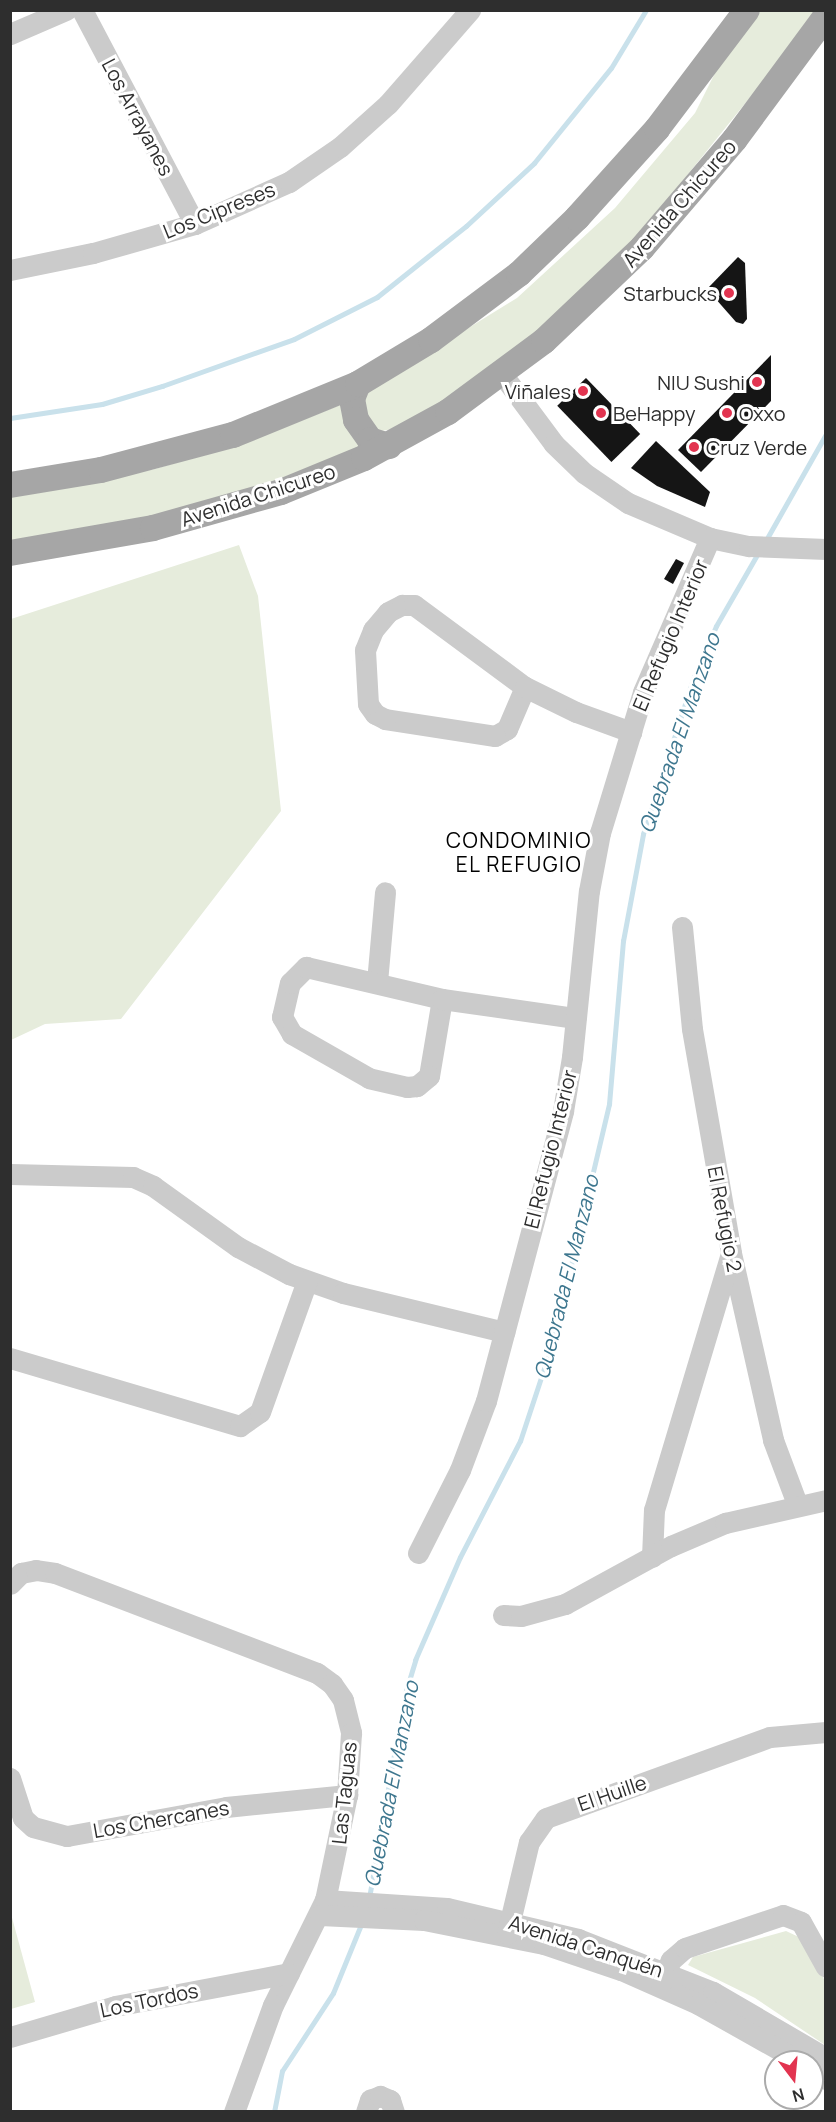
<!DOCTYPE html>
<html>
<head>
<meta charset="utf-8">
<style>
  body { margin:0 }
  #map { position:relative; width:836px; height:2122px; overflow:hidden; background:#fff; font-family:Manrope,sans-serif }
  div>[style] { position:absolute }
  [style*='--x'] { left:calc(var(--x)*1px); top:calc(var(--y)*1px); width:calc(var(--w)*1px); rotate:calc(var(--a)*1deg) }
  .green>* { inset:0; background:#e6ecdc }
  .stream>* { height:5px; margin:-2.5px; padding:0 2.5px; transform-origin:2.5px; border-radius:2.5px; background:#c9e1eb }
  .building>* { inset:0; background:#151515; transform-origin:0 0 }
  .minor>* { height:21px; margin:-10.5px; padding:0 10.5px; transform-origin:10.5px; border-radius:10.5px; background:#cbcbcb }
  .major>* { height:26px; margin:-13px; padding:0 13px; transform-origin:13px; border-radius:13px; background:#a6a6a6 }
  .dots>* { width:16px; height:16px; translate:-50% -50%; box-sizing:border-box; border:3px solid #fff; border-radius:50% }
  span { translate:-50% -50%; white-space:nowrap; text-align:center; line-height:1.15; -webkit-text-stroke:6px #fff; paint-order:stroke }
  .street-label { font-size:20px; color:#2e2e2e }
  .poi-label { font-size:20px; color:#2e2e2e }
  .right { translate:-100% -50%; text-align:right }
  .left { translate:0 -50%; text-align:left }
  .water-label { font-size:21px; color:#3e778f; font-style:italic }
  .neighbourhood-label { font-size:21px; color:#000; letter-spacing:1.5px }
  .frame { position:absolute; inset:0; border:12px solid #2e2e2e; pointer-events:none }
  .north { position:absolute; left:764px; top:2050px; width:60px; height:60px; box-sizing:border-box; background:#fff; border:2px solid #ababab; border-radius:50%; rotate:164deg; font-size:16px; font-weight:700; line-height:24px; text-align:center; color:#2e2e2e }
  .north::after { content:''; display:block; margin:auto; width:21px; height:27px; background:#e23450; clip-path:polygon(50% 0,100% 100%,50% 72%,0 100%) }
</style>
</head>
<body>
<div id="map">
  <div class="green">
    <i style="clip-path:polygon(757px 11px,815px 11px,798px 38px,605px 277px,467px 386px,399px 428px,375px 432px,360px 395px,517px 298px,615px 208px,695px 113px,721px 61px)"></i>
    <i style="clip-path:polygon(345px 403px,364px 446px,327px 462px,213px 504px,11px 543px,11px 495px,155px 469px,253px 440px)"></i>
    <i style="clip-path:polygon(239px 545px,258px 596px,281px 811px,121px 1019px,45px 1024px,11px 1040px,11px 619px)"></i>
    <i style="clip-path:polygon(11px 1914px,35px 2002px,11px 2009px,10px 2009px)"></i>
    <i style="clip-path:polygon(786px 1931px,801px 1938px,825px 1981px,825px 2045px,755px 1998px,688px 1965px,693px 1957px)"></i>
  </div>
  <div class="stream">
    <i style="--x:10;--y:418;--w:93;--a:-8.7"></i>
    <i style="--x:102;--y:404;--w:63;--a:-16.7"></i>
    <i style="--x:162;--y:386;--w:140;--a:-19.6"></i>
    <i style="--x:294;--y:339;--w:93;--a:-26.8"></i>
    <i style="--x:377;--y:297;--w:114;--a:-38.6"></i>
    <i style="--x:466;--y:226;--w:93;--a:-42.8"></i>
    <i style="--x:534;--y:163;--w:122;--a:-51"></i>
    <i style="--x:611;--y:68;--w:68;--a:-58.9"></i>
    <i style="--x:766;--y:540;--w:122;--a:-60.5"></i>
    <i style="--x:369;--y:1898;--w:204;--a:-80.1"></i>
    <i style="--x:404;--y:1697;--w:39;--a:-73"></i>
    <i style="--x:415;--y:1660;--w:112;--a:-66.4"></i>
    <i style="--x:460;--y:1557;--w:131;--a:-62.7"></i>
    <i style="--x:520;--y:1441;--w:105;--a:-71.7"></i>
    <i style="--x:553;--y:1341;--w:244;--a:-76.7"></i>
    <i style="--x:609;--y:1104;--w:164;--a:-85.1"></i>
    <i style="--x:623;--y:941;--w:109;--a:-79.4"></i>
    <i style="--x:643;--y:834;--w:163;--a:-72.1"></i>
    <i style="--x:693;--y:679;--w:58;--a:-66.5"></i>
    <i style="--x:716;--y:626;--w:84;--a:-60.1"></i>
    <i style="--x:274;--y:2112;--w:42;--a:-79"></i>
    <i style="--x:282;--y:2071;--w:93;--a:-56.8"></i>
    <i style="--x:333;--y:1993;--w:77;--a:-67.8"></i>
  </div>
  <div class="building">
    <i style="clip-path:polygon(738px 257px,745px 263px,747px 319px,743px 324px,736px 322px,707px 289px)"></i>
    <i style="clip-path:polygon(771px 355px,771px 401px,701px 472px,678px 450px)"></i>
    <i style="left:586px;top:378px;width:78px;height:40px;rotate:46deg"></i>
    <i style="clip-path:polygon(656px 441px,710px 492px,705px 507px,657px 486px,631px 468px)"></i>
    <i style="clip-path:polygon(676px 559px,684px 563px,673px 584px,664px 579px)"></i>
  </div>
  <div class="minor">
    <i style="--x:82;--y:10;--w:242;--a:62.2"></i>
    <i style="--x:10;--y:34;--w:61;--a:-23.2"></i>
    <i style="--x:10;--y:270;--w:85;--a:-11.6"></i>
    <i style="--x:93;--y:253;--w:106;--a:-15.9"></i>
    <i style="--x:195;--y:224;--w:103;--a:-24.1"></i>
    <i style="--x:289;--y:182;--w:62;--a:-34.5"></i>
    <i style="--x:340;--y:147;--w:64;--a:-41.9"></i>
    <i style="--x:388;--y:104;--w:125;--a:-48.9"></i>
    <i style="--x:502;--y:374;--w:87;--a:53.4"></i>
    <i style="--x:554;--y:444;--w:42;--a:44"></i>
    <i style="--x:584;--y:473;--w:53;--a:34.3"></i>
    <i style="--x:628;--y:503;--w:89;--a:23.1"></i>
    <i style="--x:710;--y:538;--w:40;--a:12"></i>
    <i style="--x:749;--y:546;--w:77;--a:2.2"></i>
    <i style="--x:525;--y:687;--w:46;--a:113.2"></i>
    <i style="--x:507;--y:729;--w:14;--a:150"></i>
    <i style="--x:495;--y:736;--w:111;--a:-171.2"></i>
    <i style="--x:385;--y:719;--w:11;--a:-153"></i>
    <i style="--x:375;--y:714;--w:12;--a:-125"></i>
    <i style="--x:368;--y:704;--w:54;--a:-93.2"></i>
    <i style="--x:365;--y:650;--w:22;--a:-68"></i>
    <i style="--x:373;--y:630;--w:23;--a:-50"></i>
    <i style="--x:388;--y:612;--w:16;--a:-27"></i>
    <i style="--x:402;--y:605;--w:12;--a:0"></i>
    <i style="--x:414;--y:605;--w:138;--a:36.5"></i>
    <i style="--x:525;--y:687;--w:57;--a:26.1"></i>
    <i style="--x:576;--y:712;--w:59;--a:20"></i>
    <i style="--x:682;--y:927;--w:102;--a:84.4"></i>
    <i style="--x:692;--y:1029;--w:227;--a:80.1"></i>
    <i style="--x:731;--y:1253;--w:192;--a:77.3"></i>
    <i style="--x:773;--y:1440;--w:68;--a:69.4"></i>
    <i style="--x:377;--y:982;--w:90;--a:-84.9"></i>
    <i style="--x:442;--y:999;--w:78;--a:99.6"></i>
    <i style="--x:429;--y:1076;--w:16;--a:140"></i>
    <i style="--x:417;--y:1086;--w:10;--a:174"></i>
    <i style="--x:407;--y:1087;--w:39;--a:-167"></i>
    <i style="--x:369;--y:1078;--w:89;--a:-150.3"></i>
    <i style="--x:292;--y:1034;--w:20;--a:-120"></i>
    <i style="--x:282;--y:1017;--w:35;--a:-77"></i>
    <i style="--x:290;--y:983;--w:23;--a:-45"></i>
    <i style="--x:306;--y:967;--w:140;--a:13.2"></i>
    <i style="--x:442;--y:999;--w:135;--a:8.1"></i>
    <i style="--x:10;--y:1174;--w:123;--a:1.4"></i>
    <i style="--x:133;--y:1177;--w:22;--a:24"></i>
    <i style="--x:153;--y:1186;--w:105;--a:35.7"></i>
    <i style="--x:238;--y:1247;--w:58;--a:27.9"></i>
    <i style="--x:289;--y:1274;--w:57;--a:19.4"></i>
    <i style="--x:343;--y:1293;--w:166;--a:13.6"></i>
    <i style="--x:10;--y:1358;--w:240;--a:16.5"></i>
    <i style="--x:240;--y:1426;--w:24;--a:-35"></i>
    <i style="--x:260;--y:1412;--w:139;--a:-70.3"></i>
    <i style="--x:418;--y:1553;--w:93;--a:-63.2"></i>
    <i style="--x:460;--y:1470;--w:74;--a:-69.4"></i>
    <i style="--x:486;--y:1401;--w:300;--a:-75.1"></i>
    <i style="--x:563;--y:1111;--w:55;--a:-80.5"></i>
    <i style="--x:572;--y:1057;--w:167;--a:-84.2"></i>
    <i style="--x:589;--y:891;--w:59;--a:-79.3"></i>
    <i style="--x:600;--y:833;--w:147;--a:-73"></i>
    <i style="--x:643;--y:692;--w:168;--a:-66.5"></i>
    <i style="--x:652;--y:1557;--w:47;--a:-87.6"></i>
    <i style="--x:654;--y:1510;--w:265;--a:-73.3"></i>
    <i style="--x:10;--y:1584;--w:16;--a:-45"></i>
    <i style="--x:21;--y:1573;--w:15;--a:-11"></i>
    <i style="--x:36;--y:1570;--w:19;--a:9"></i>
    <i style="--x:55;--y:1573;--w:280;--a:20.9"></i>
    <i style="--x:317;--y:1673;--w:19;--a:36"></i>
    <i style="--x:332;--y:1684;--w:19;--a:55"></i>
    <i style="--x:343;--y:1700;--w:34;--a:76"></i>
    <i style="--x:351;--y:1733;--w:62;--a:93.7"></i>
    <i style="--x:347;--y:1795;--w:107;--a:101.8"></i>
    <i style="--x:325;--y:1900;--w:117;--a:116.3"></i>
    <i style="--x:273;--y:2005;--w:114;--a:110"></i>
    <i style="--x:503;--y:1615;--w:18;--a:3"></i>
    <i style="--x:521;--y:1616;--w:46;--a:-15.3"></i>
    <i style="--x:565;--y:1604;--w:121;--a:-28.7"></i>
    <i style="--x:671;--y:1546;--w:59;--a:-23.1"></i>
    <i style="--x:725;--y:1523;--w:104;--a:-12.8"></i>
    <i style="--x:10;--y:1778;--w:42;--a:72"></i>
    <i style="--x:23;--y:1818;--w:13;--a:42"></i>
    <i style="--x:33;--y:1827;--w:35;--a:15"></i>
    <i style="--x:67;--y:1836;--w:162;--a:-10.3"></i>
    <i style="--x:226;--y:1807;--w:122;--a:-5.7"></i>
    <i style="--x:325;--y:1900;--w:122;--a:3.8"></i>
    <i style="--x:447;--y:1908;--w:135;--a:13.3"></i>
    <i style="--x:578;--y:1939;--w:145;--a:21.4"></i>
    <i style="--x:713;--y:1992;--w:131;--a:30.3"></i>
    <i style="--x:320;--y:1915;--w:104;--a:2.8"></i>
    <i style="--x:424;--y:1920;--w:122;--a:11.3"></i>
    <i style="--x:544;--y:1944;--w:81;--a:18.7"></i>
    <i style="--x:621;--y:1970;--w:84;--a:23.8"></i>
    <i style="--x:698;--y:2004;--w:118;--a:29.4"></i>
    <i style="--x:507;--y:1934;--w:95;--a:-76.6"></i>
    <i style="--x:529;--y:1842;--w:29;--a:-55"></i>
    <i style="--x:546;--y:1818;--w:238;--a:-19.9"></i>
    <i style="--x:770;--y:1737;--w:56;--a:-5.1"></i>
    <i style="--x:661;--y:1983;--w:25;--a:-67"></i>
    <i style="--x:671;--y:1960;--w:18;--a:-41"></i>
    <i style="--x:685;--y:1948;--w:103;--a:-18.6"></i>
    <i style="--x:783;--y:1915;--w:19;--a:21"></i>
    <i style="--x:801;--y:1922;--w:51;--a:60.9"></i>
    <i style="--x:10;--y:2037;--w:109;--a:-16.4"></i>
    <i style="--x:115;--y:2006;--w:177;--a:-10.7"></i>
    <i style="--x:812;--y:2070;--w:17;--a:33"></i>
    <i style="--x:366;--y:2112;--w:13;--a:-72"></i>
    <i style="--x:370;--y:2100;--w:11;--a:-22"></i>
    <i style="--x:380;--y:2096;--w:11;--a:22"></i>
    <i style="--x:390;--y:2100;--w:13;--a:72"></i>
  </div>
  <div class="major">
    <i style="--x:358;--y:384;--w:16;--a:112"></i>
    <i style="--x:352;--y:399;--w:21;--a:79"></i>
    <i style="--x:356;--y:420;--w:24;--a:55"></i>
    <i style="--x:370;--y:440;--w:20;--a:18"></i>
    <i style="--x:10;--y:485;--w:92;--a:-9.4"></i>
    <i style="--x:101;--y:470;--w:137;--a:-14.9"></i>
    <i style="--x:233;--y:435;--w:135;--a:-22.2"></i>
    <i style="--x:358;--y:384;--w:85;--a:-31.1"></i>
    <i style="--x:431;--y:340;--w:110;--a:-36.9"></i>
    <i style="--x:519;--y:274;--w:81;--a:-44"></i>
    <i style="--x:577;--y:218;--w:120;--a:-48"></i>
    <i style="--x:657;--y:129;--w:149;--a:-52.9"></i>
    <i style="--x:10;--y:553;--w:145;--a:-9.9"></i>
    <i style="--x:153;--y:528;--w:133;--a:-15.7"></i>
    <i style="--x:281;--y:492;--w:90;--a:-22.3"></i>
    <i style="--x:364;--y:458;--w:96;--a:-28.7"></i>
    <i style="--x:448;--y:412;--w:119;--a:-36.5"></i>
    <i style="--x:544;--y:341;--w:135;--a:-43.5"></i>
    <i style="--x:642;--y:248;--w:143;--a:-49.5"></i>
    <i style="--x:735;--y:139;--w:153;--a:-53.5"></i>
  </div>
  <div class="dots">
    <i style="left:729px;top:293px;background:#e23450"></i>
    <i style="left:757px;top:382px;background:#e23450"></i>
    <i style="left:583px;top:391px;background:#e23450"></i>
    <i style="left:601px;top:413px;background:#e23450"></i>
    <i style="left:727px;top:413px;background:#e23450"></i>
    <i style="left:694px;top:447px;background:#e23450"></i>
  </div>
  <div class="street-label">
    <span style="left:138px;top:117px;rotate:62deg">Los Arrayanes</span>
    <span style="left:679px;top:203px;rotate:-49deg">Avenida Chicureo</span>
    <span style="left:219px;top:210px;rotate:-22deg">Los Cipreses</span>
    <span style="left:258px;top:495px;rotate:-18deg">Avenida Chicureo</span>
    <span style="left:670px;top:635px;rotate:-67deg">El Refugio Interior</span>
    <span style="left:550px;top:1149px;rotate:-76deg">El Refugio Interior</span>
    <span style="left:725px;top:1219px;rotate:79deg">El Refugio 2</span>
    <span style="left:344px;top:1793px;rotate:-84deg">Las Taguas</span>
    <span style="left:612px;top:1793px;rotate:-19deg">El Huille</span>
    <span style="left:161px;top:1819px;rotate:-10deg">Los Chercanes</span>
    <span style="left:586px;top:1946px;rotate:18deg">Avenida Canquén</span>
    <span style="left:149px;top:2000px;rotate:-12deg">Los Tordos</span>
  </div>
  <div class="poi-label">
    <span class="right" style="left:717px;top:293px">Starbucks</span>
    <span class="right" style="left:745px;top:382px">NIU Sushi</span>
    <span class="right" style="left:571px;top:391px">Viñales</span>
    <span class="left" style="left:613px;top:413px">BeHappy</span>
    <span class="left" style="left:739px;top:413px">Oxxo</span>
    <span class="left" style="left:706px;top:447px">Cruz Verde</span>
  </div>
  <div class="water-label">
    <span style="left:679px;top:733px;rotate:-71deg">Quebrada El Manzano</span>
    <span style="left:566px;top:1277px;rotate:-76deg">Quebrada El Manzano</span>
    <span style="left:391px;top:1784px;rotate:-79deg">Quebrada El Manzano</span>
  </div>
  <div class="neighbourhood-label">
    <span style="left:519px;top:852px">CONDOMINIO<br>EL REFUGIO</span>
  </div>
  <div class="frame"></div>
  <div class="north">N</div>
</div>
</body>
</html>
